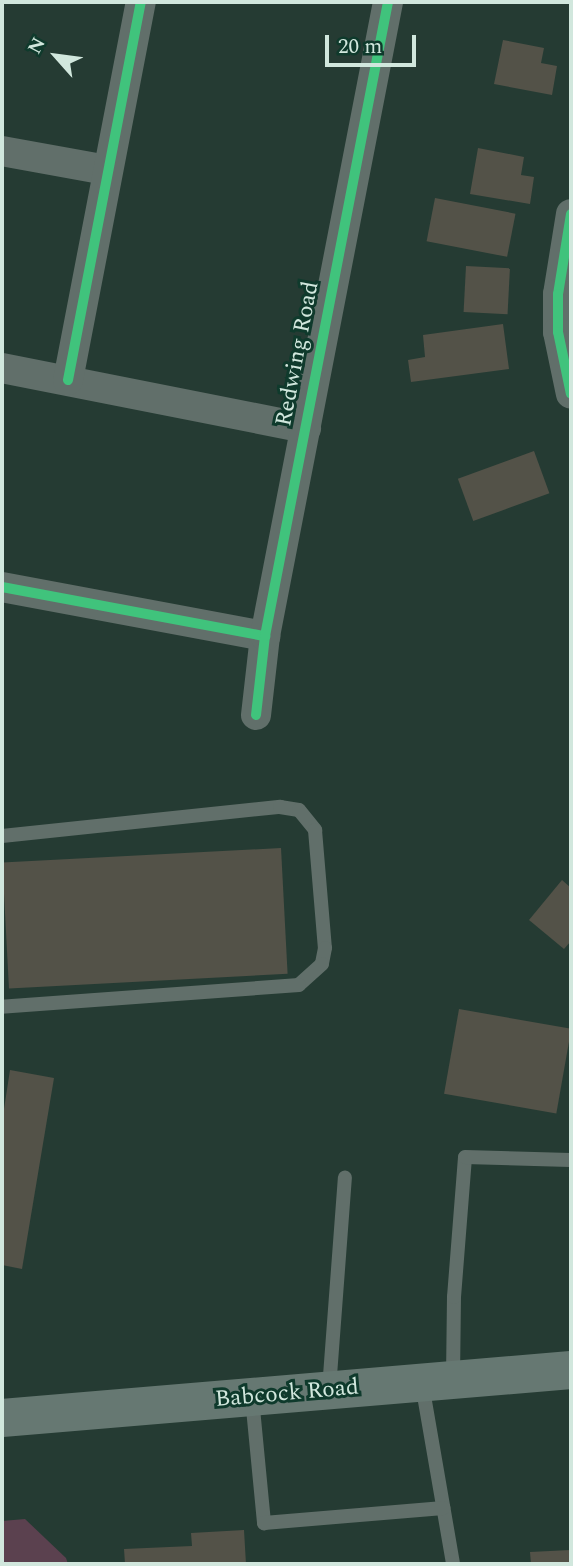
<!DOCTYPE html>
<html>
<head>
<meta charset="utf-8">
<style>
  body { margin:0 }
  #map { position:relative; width:573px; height:1566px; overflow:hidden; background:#253b33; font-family:Spectral,serif }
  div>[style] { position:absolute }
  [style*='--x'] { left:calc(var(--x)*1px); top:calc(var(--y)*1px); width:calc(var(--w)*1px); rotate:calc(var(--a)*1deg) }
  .green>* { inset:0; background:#5b414f }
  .building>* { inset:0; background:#535248; transform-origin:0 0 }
  .lane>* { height:14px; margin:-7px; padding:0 7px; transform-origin:7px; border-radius:7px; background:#616f6a }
  .street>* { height:30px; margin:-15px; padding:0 15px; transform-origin:15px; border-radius:15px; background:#616f6a }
  .primary>* { height:38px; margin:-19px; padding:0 19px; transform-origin:19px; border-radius:19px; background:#667872 }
  .cycleway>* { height:10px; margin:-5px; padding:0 5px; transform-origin:5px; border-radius:5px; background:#40c37c }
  span { translate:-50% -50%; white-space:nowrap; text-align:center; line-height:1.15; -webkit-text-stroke:6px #0f3a2c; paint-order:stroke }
  .street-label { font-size:23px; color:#d1e7dd }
  .frame { position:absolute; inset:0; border:4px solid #d1e7dd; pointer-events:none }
  .north { position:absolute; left:21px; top:21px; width:70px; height:70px; -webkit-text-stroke:5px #0f3a2c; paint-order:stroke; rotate:298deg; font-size:19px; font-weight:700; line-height:28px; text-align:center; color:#d1e7dd }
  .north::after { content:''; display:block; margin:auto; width:24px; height:32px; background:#d1e7dd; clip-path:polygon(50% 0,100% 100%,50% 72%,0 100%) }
  .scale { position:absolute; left:325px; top:35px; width:91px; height:32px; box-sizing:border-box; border:4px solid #d1e7dd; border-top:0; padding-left:9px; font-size:21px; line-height:24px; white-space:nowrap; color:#d1e7dd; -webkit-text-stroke:5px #0f3a2c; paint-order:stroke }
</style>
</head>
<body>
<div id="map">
  <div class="green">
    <i style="clip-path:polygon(25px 1519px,66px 1558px,68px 1564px,2px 1564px,2px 1521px)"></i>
  </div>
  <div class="building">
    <i style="clip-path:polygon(503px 40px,544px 48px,541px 63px,557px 66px,552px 95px,494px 84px)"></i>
    <i style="clip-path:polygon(478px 148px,524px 157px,521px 175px,534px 177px,530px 204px,470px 194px)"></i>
    <i style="left:435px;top:198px;width:82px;height:44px;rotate:11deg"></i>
    <i style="left:466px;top:266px;width:44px;height:46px;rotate:3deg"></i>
    <i style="clip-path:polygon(503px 324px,509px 369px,411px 382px,408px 360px,425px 357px,423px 335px)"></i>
    <i style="left:534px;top:451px;width:45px;height:81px;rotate:70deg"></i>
    <i style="left:281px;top:848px;width:126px;height:279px;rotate:87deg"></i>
    <i style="clip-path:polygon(562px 880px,571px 888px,571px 941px,564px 949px,529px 920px)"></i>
    <i style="left:459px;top:1009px;width:114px;height:86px;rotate:10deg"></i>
    <i style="clip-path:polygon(10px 1070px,54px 1078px,22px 1269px,2px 1265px,2px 1122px)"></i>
    <i style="clip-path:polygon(244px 1530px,246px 1564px,125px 1564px,124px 1549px,192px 1546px,191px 1533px)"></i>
    <i style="clip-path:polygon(570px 1550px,571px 1564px,531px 1564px,530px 1552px)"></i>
  </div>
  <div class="lane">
    <i style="--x:2;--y:836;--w:280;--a:-6"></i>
    <i style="--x:280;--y:807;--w:19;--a:9"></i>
    <i style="--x:299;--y:810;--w:26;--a:51"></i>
    <i style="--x:315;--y:830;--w:118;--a:85.2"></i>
    <i style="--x:325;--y:948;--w:16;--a:101"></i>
    <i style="--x:322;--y:964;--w:31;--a:138"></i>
    <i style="--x:299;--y:985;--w:298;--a:175.8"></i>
    <i style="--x:453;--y:1378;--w:81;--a:-89.3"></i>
    <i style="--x:454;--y:1297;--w:140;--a:-85.5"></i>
    <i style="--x:465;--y:1157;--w:105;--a:1.6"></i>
    <i style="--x:422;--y:1384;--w:183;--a:80.2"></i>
    <i style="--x:329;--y:1389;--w:212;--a:-85.7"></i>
    <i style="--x:252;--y:1398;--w:126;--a:84.5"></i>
    <i style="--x:264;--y:1523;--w:180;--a:-4.8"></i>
  </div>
  <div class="street">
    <i style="--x:2;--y:151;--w:107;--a:10.3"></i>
    <i style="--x:571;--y:214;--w:81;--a:99.2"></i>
    <i style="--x:558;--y:294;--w:38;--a:90"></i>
    <i style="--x:558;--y:332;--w:63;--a:78.2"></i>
    <i style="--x:2;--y:368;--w:310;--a:11.2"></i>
    <i style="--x:68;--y:380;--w:385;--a:-79.1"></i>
    <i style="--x:2;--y:587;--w:268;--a:10.6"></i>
    <i style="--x:256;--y:715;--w:80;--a:-83.5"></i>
    <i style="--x:265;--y:636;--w:646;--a:-79.02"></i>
  </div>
  <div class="primary">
    <i style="--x:2;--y:1418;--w:571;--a:-4.82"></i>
  </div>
  <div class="cycleway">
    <i style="--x:571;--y:214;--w:81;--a:99.2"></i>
    <i style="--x:558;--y:294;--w:38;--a:90"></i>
    <i style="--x:558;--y:332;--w:63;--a:78.2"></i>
    <i style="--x:68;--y:380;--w:385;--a:-79.1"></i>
    <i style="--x:2;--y:587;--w:268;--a:10.6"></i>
    <i style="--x:256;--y:715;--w:80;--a:-83.5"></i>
    <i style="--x:265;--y:636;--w:646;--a:-79.02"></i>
  </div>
  <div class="street-label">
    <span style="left:298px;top:354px;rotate:-79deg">Redwing Road</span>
    <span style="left:287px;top:1394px;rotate:-5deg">Babcock Road</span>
  </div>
  <div class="frame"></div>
  <div class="north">N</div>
  <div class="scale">20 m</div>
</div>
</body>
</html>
